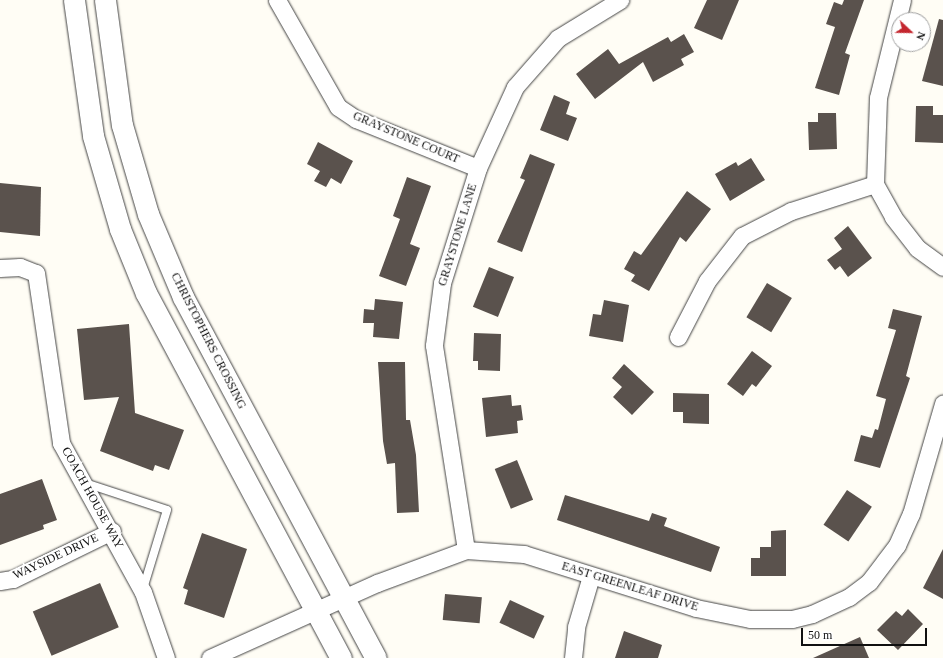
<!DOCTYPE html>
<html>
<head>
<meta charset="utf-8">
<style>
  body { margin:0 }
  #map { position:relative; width:943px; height:658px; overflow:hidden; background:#fffdf5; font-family:"Times New Roman",serif }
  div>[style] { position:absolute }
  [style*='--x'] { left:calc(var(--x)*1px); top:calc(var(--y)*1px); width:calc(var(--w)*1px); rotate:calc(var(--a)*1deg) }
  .building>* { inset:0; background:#5a524d; transform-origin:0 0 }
  .roads { filter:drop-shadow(0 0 1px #444) drop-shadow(0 0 1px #444) }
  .service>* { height:8px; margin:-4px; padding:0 4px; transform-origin:4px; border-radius:4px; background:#fff }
  .minor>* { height:17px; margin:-8.5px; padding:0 8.5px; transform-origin:8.5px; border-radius:8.5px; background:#fff }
  .tertiary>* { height:21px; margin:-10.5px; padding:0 10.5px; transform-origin:10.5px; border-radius:10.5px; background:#fff }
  span { translate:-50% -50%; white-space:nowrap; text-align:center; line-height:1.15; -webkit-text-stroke:4px #fff; paint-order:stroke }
  .street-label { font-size:12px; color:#111 }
  .north { position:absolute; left:891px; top:12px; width:40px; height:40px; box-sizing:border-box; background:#fff; border:1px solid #a0a0a0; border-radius:50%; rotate:112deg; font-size:11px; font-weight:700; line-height:16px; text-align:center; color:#111 }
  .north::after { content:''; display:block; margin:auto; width:14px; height:18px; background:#c4262e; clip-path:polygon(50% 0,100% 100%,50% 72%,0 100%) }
  .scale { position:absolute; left:801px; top:628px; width:126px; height:18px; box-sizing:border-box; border:2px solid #111; border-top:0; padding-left:5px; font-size:12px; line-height:14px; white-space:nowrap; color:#111; -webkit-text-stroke:3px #fff; paint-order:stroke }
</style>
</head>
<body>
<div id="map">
  <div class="building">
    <i style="clip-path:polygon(707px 0,739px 0,722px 40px,694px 28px)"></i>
    <i style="clip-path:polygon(844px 0,864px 0,845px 53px,850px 55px,839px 95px,815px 88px,835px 27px,826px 24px,834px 2px,842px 5px)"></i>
    <i style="clip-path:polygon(939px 19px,943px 20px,943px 86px,922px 81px)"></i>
    <i style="clip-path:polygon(684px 34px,694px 52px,681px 59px,684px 65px,653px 82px,643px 62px,595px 99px,576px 74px,608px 49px,619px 64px,668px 37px,671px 42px)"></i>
    <i style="clip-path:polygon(554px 95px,570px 102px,566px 114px,577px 118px,568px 141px,540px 130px)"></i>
    <i style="clip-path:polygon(916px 106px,933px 106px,933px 115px,943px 115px,943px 143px,915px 142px)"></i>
    <i style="clip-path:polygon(818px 113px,836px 113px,837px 149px,809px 150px,808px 122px,818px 122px)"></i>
    <i style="clip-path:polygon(318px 142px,353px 161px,341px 184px,331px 178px,326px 187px,314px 181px,320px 171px,307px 164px)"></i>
    <i style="clip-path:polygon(530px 154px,555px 164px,522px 252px,497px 242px,525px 180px,520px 178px)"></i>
    <i style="clip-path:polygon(751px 158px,765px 180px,730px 201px,715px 174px,736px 162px,738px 166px)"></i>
    <i style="clip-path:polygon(407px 177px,431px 186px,410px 244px,420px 248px,406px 286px,379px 276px,400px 219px,393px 216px)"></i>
    <i style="clip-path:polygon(0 183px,41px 187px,40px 236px,0 232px)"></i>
    <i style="clip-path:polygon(687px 191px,711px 209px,686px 242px,680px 237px,649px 291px,631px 281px,635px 275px,624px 269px,634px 251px,641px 255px)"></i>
    <i style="clip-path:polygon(848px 226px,872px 258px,848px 277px,840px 266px,835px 270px,827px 260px,842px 249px,834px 238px)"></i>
    <i style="left:489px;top:267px;width:27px;height:43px;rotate:22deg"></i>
    <i style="left:767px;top:283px;width:29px;height:40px;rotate:31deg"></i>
    <i style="clip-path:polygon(375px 299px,403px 302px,399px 339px,373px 337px,374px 323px,363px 323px,364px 309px,374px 310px)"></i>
    <i style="clip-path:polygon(604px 300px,629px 305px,623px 342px,589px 336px,593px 314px,601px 315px)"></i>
    <i style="clip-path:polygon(893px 309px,922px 316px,906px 376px,910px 378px,880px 468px,854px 461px,861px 435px,872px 438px,875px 429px,878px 430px,886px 399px,876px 396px,896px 330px,888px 328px)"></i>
    <i style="clip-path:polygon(129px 324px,135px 413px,184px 430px,169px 470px,155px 465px,153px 471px,100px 451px,119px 397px,84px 400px,77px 329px)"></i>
    <i style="clip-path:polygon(474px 333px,501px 334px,500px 371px,478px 370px,478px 361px,473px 361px)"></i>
    <i style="clip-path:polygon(752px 351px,772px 366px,756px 387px,752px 384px,743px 396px,727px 384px)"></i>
    <i style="clip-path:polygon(378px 362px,405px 362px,406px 420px,410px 420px,416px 455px,419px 512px,397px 513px,395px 463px,387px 464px,383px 441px)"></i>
    <i style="clip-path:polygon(624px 364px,654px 392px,632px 415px,613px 397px,622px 387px,612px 378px)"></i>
    <i style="clip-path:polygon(673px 393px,709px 394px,709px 424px,683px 423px,683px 412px,673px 412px)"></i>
    <i style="clip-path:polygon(511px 395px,512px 406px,521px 405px,523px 420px,517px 421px,518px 433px,486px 437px,482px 398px)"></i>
    <i style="left:517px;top:460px;width:43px;height:24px;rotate:68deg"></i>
    <i style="clip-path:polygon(42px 479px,57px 520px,43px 525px,44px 529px,0 545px,0 494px)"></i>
    <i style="left:847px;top:490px;width:30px;height:42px;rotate:34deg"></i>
    <i style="clip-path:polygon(565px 495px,649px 521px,652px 513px,667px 518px,664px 526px,720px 547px,711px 572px,557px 520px)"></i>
    <i style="clip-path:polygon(786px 530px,786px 576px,751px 576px,751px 558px,760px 558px,760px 547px,771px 547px,771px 531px)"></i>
    <i style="clip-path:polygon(202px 533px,247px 549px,224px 618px,184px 604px,188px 590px,183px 588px)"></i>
    <i style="clip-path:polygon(943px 549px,943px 599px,923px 588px)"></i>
    <i style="left:100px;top:583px;width:48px;height:73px;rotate:67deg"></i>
    <i style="left:445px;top:594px;width:37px;height:26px;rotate:5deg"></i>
    <i style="left:510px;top:600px;width:38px;height:25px;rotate:25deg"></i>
    <i style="clip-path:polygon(908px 609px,923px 624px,898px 650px,877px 630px,896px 611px,902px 616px)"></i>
    <i style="clip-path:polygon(624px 631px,662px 645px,658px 658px,615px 658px)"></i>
    <i style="clip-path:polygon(860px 637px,869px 658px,813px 658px)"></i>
  </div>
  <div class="roads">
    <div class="service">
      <i style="--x:85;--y:483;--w:86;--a:18.2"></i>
      <i style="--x:167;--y:510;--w:83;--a:106.9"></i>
    </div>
    <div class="minor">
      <i style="--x:277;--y:0;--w:123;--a:60.3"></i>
      <i style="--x:338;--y:107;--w:22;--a:34"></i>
      <i style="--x:356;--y:119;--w:131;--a:21.9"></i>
      <i style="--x:902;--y:0;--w:101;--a:103.8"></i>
      <i style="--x:878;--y:98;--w:86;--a:92"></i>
      <i style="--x:875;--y:184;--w:38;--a:61"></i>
      <i style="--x:893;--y:217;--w:39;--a:52"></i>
      <i style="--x:917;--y:248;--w:32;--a:36"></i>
      <i style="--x:0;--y:268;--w:20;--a:-3"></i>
      <i style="--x:20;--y:267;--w:17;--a:21"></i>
      <i style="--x:36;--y:273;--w:172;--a:81.6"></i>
      <i style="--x:61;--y:443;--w:170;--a:61.2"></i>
      <i style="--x:143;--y:592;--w:70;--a:70.8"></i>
      <i style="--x:678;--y:337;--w:63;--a:-62.6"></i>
      <i style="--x:707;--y:281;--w:57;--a:-52.1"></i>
      <i style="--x:742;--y:236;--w:55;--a:-27"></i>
      <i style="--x:791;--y:211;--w:88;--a:-17.8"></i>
      <i style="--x:466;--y:550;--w:207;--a:-98.9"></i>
      <i style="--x:434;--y:345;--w:63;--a:-82.6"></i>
      <i style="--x:442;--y:283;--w:121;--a:-72.6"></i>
      <i style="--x:478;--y:168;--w:89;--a:-65.4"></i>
      <i style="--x:515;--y:87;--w:65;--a:-48.7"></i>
      <i style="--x:558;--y:38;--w:73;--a:-31.5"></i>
      <i style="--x:0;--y:581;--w:13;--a:-9"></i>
      <i style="--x:13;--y:579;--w:110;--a:-25.9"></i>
      <i style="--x:210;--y:658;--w:183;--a:-24.2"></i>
      <i style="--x:377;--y:583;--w:95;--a:-20.3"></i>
      <i style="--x:466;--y:550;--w:58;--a:3.9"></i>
      <i style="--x:524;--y:554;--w:180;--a:17.4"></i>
      <i style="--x:696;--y:608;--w:55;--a:11.5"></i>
      <i style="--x:750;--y:619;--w:42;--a:0"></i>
      <i style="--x:792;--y:619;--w:21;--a:-14"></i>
      <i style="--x:812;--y:614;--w:41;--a:-24.7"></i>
      <i style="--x:849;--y:597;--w:25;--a:-37"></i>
      <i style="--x:869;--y:582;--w:46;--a:-52.9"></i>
      <i style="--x:897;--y:545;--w:34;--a:-66"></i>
      <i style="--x:911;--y:514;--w:115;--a:-73.8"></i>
      <i style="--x:573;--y:658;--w:31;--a:-84"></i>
      <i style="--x:576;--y:627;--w:53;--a:-73.6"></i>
    </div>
    <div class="tertiary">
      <i style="--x:74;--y:0;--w:137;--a:82"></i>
      <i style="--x:93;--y:136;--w:97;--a:73.8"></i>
      <i style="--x:120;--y:229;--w:69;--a:67.9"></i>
      <i style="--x:146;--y:293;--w:414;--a:61.9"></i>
      <i style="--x:105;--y:0;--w:126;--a:82.3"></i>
      <i style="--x:122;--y:125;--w:93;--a:73.7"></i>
      <i style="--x:148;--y:214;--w:90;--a:67.1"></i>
      <i style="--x:183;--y:297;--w:409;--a:61.9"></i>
    </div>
  </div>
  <div class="street-label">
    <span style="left:406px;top:138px;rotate:23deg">GRAYSTONE COURT</span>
    <span style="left:458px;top:235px;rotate:-73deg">GRAYSTONE LANE</span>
    <span style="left:208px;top:341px;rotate:63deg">CHRISTOPHERS CROSSING</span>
    <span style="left:92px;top:498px;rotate:61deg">COACH HOUSE WAY</span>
    <span style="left:56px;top:557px;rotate:-25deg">WAYSIDE DRIVE</span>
    <span style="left:630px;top:587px;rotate:17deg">EAST GREENLEAF DRIVE</span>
  </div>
  <div class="north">N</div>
  <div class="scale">50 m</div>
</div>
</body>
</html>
